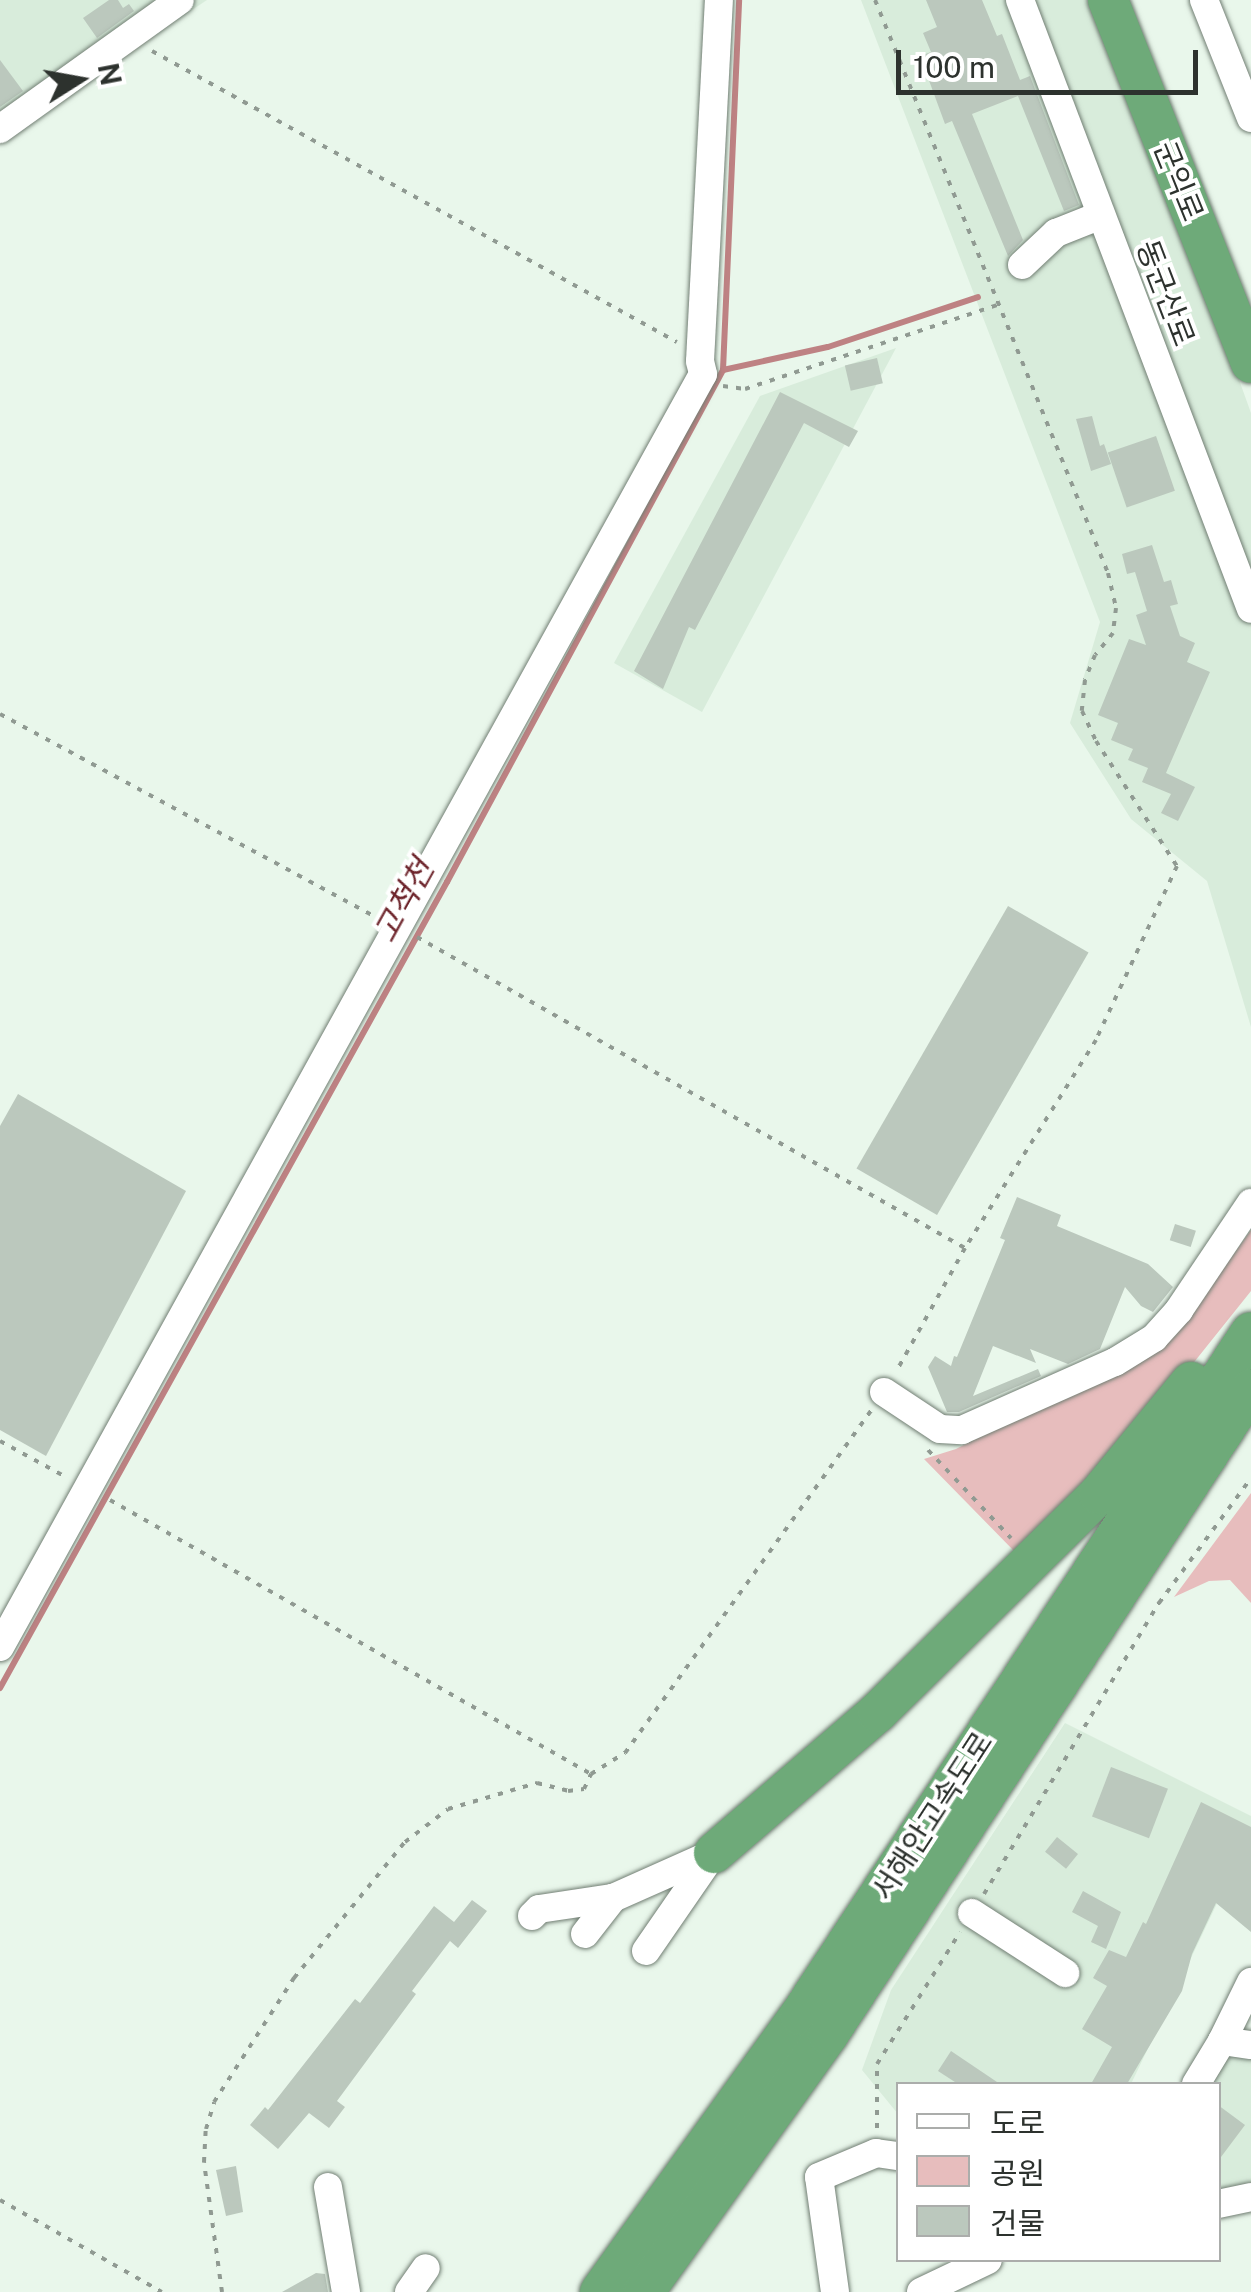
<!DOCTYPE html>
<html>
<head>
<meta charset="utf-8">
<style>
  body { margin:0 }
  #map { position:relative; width:1251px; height:2292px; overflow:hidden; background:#e9f7eb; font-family:"Public Sans","Noto Sans KR",sans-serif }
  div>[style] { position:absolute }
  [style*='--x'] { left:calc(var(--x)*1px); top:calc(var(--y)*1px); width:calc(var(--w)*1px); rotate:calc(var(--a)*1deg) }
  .built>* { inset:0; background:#d8ecdb }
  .green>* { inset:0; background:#e7bdbd }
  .stream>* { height:6px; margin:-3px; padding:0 3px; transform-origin:3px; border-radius:3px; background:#be8283 }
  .building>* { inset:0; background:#bbc8bd; transform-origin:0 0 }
  .path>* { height:4px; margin-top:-2px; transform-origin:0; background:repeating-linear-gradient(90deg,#909a92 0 5px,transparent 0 13px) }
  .roads { filter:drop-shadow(0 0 2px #717e73) drop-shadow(0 0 2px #717e73) }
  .minor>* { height:28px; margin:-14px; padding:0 14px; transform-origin:14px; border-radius:14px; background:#fff }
  .highway>* { height:40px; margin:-20px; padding:0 20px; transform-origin:20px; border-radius:20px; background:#6eaa79 }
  span { translate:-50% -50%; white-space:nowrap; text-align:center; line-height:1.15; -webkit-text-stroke:8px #fff; paint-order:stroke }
  .street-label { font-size:30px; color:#2d322e }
  .water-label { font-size:32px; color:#6d242b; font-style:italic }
  .legend { position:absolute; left:896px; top:2082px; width:325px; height:180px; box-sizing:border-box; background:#fff; border:2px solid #abadab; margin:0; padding:12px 18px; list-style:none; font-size:30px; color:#2d322e }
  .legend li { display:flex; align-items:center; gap:20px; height:50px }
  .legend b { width:50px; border:2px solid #abadab }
  .north { position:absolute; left:30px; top:30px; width:100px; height:100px; -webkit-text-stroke:8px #fff; paint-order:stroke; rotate:79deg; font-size:28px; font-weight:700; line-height:40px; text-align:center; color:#2d322e }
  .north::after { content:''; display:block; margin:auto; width:35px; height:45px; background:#2d322e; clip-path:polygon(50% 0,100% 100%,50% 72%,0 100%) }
  .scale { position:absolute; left:896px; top:50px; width:302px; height:45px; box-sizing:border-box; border:5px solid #2d322e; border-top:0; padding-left:12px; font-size:30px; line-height:35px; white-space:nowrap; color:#2d322e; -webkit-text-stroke:8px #fff; paint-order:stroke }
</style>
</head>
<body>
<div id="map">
  <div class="built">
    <i style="clip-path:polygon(0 0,207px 0,0 138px)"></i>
    <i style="clip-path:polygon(861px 0,1099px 0,1152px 138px,1251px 413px,1251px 1027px,1207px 881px,1131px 819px,1070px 723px,1100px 622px)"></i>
    <i style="clip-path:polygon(896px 348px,702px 712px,614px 663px,760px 396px)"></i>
    <i style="clip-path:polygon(1065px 1723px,1251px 1816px,1251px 1832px,1131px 2084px,898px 2084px,898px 2114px,862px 2070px,891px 1990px)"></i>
    <i style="clip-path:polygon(1231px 2047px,1251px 2054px,1251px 2184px,1219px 2193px,1218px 2084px,1199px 2084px)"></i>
  </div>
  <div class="green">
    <i style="clip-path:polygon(1251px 1230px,1251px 1291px,1115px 1461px,1016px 1553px,924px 1459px,956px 1449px,1175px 1336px)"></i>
    <i style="clip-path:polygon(1251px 1493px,1251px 1603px,1230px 1580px,1209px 1581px,1174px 1597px)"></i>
  </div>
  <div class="stream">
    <i style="--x:723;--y:370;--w:370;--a:-87.5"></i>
    <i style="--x:0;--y:1688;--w:922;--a:-60.99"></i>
    <i style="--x:447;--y:882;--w:582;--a:-61.67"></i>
    <i style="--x:723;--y:370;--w:107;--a:-12.4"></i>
    <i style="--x:828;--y:347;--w:158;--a:-18.4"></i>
  </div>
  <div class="building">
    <i style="clip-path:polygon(109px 0,118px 0,123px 8px,129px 4px,134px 11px,97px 38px,83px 18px)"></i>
    <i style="clip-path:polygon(926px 0,982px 0,997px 36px,1002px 34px,1020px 80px,1030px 76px,1079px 205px,1064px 211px,1018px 96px,972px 114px,1023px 240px,1008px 256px,952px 121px,945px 124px,920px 56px,931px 52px,923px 33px,937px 27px)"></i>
    <i style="clip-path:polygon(0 60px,23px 91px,0 107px)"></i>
    <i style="left:877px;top:358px;width:26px;height:33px;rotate:77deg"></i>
    <i style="clip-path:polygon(780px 392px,858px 431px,849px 447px,804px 423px,695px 630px,689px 627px,663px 689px,634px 671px)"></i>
    <i style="clip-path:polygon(1092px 416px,1100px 446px,1104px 444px,1111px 464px,1091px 471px,1076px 419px)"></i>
    <i style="left:1156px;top:436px;width:58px;height:51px;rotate:71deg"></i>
    <i style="clip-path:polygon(1152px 545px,1164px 582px,1171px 580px,1178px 604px,1170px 606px,1180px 636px,1195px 643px,1187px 662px,1210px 672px,1166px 773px,1195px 787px,1178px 821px,1161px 813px,1171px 794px,1142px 782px,1148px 768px,1128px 760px,1133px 749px,1111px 740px,1118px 723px,1098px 715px,1129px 639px,1146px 645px,1136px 615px,1147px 611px,1135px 572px,1127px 574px,1122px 554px)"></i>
    <i style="left:1008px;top:906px;width:93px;height:303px;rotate:30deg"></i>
    <i style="clip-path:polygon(18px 1094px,186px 1191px,46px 1456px,0 1430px,0 1126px)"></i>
    <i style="clip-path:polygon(1017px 1197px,1061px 1215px,1057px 1226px,1148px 1264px,1173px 1287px,1153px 1312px,1141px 1306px,1125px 1287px,1100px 1349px,1068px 1364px,1030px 1349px,1036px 1363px,993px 1346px,973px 1396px,1038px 1369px,1041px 1376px,959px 1412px,947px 1412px,928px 1367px,935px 1356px,951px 1366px,954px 1356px,957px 1357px,1005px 1240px,1000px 1238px)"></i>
    <i style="left:1175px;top:1224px;width:22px;height:17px;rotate:18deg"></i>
    <i style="left:1111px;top:1767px;width:61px;height:53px;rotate:21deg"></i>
    <i style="clip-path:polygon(1201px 1802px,1251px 1827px,1251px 1932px,1216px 1903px,1192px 1954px,1182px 1991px,1127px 2084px,1091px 2084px,1112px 2047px,1082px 2029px,1107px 1986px,1093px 1978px,1109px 1950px,1126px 1957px,1143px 1922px,1146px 1924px)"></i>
    <i style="left:1057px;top:1837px;width:27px;height:19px;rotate:39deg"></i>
    <i style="clip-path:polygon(1083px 1891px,1121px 1912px,1106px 1949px,1091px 1942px,1098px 1926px,1072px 1912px)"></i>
    <i style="clip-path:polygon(472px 1900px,487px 1911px,458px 1948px,450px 1941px,412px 1991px,416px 1994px,337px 2101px,345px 2107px,329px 2128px,309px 2113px,278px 2149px,250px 2125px,265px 2107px,268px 2110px,355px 1999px,360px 2003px,434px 1906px,454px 1922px)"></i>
    <i style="clip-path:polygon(951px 2051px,1000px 2084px,958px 2084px,938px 2071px)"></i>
    <i style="clip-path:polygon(1218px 2105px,1245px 2125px,1218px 2161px)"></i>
    <i style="clip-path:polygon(236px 2166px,243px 2212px,226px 2216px,216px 2170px)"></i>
    <i style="clip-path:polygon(316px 2273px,325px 2274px,328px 2292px,282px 2292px)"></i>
  </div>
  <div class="path">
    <i style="--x:875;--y:0;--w:619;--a:67.87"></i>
    <i style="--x:1108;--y:573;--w:36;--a:77"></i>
    <i style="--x:1116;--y:608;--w:25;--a:97"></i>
    <i style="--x:1113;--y:633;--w:28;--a:129"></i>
    <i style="--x:1095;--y:655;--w:27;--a:112"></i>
    <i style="--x:1085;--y:680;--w:31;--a:96"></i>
    <i style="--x:1082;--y:711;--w:33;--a:65"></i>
    <i style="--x:1096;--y:741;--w:149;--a:57.1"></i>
    <i style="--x:1177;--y:866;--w:192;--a:115"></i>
    <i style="--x:1096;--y:1040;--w:246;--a:122.2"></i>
    <i style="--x:965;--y:1248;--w:142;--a:119.1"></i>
    <i style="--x:152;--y:51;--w:600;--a:29"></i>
    <i style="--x:723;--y:386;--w:22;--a:8"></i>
    <i style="--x:745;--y:389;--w:267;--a:-18.4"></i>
    <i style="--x:0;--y:714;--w:429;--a:28.4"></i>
    <i style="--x:417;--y:937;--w:630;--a:29.58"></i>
    <i style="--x:0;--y:1441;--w:75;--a:28.6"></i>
    <i style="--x:928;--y:1450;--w:121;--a:46.7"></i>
    <i style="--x:110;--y:1500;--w:554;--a:29.67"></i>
    <i style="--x:984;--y:1894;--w:340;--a:-59"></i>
    <i style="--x:1159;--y:1603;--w:155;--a:-53.6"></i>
    <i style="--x:877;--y:2128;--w:64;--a:-90"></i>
    <i style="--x:877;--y:2064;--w:156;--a:-57.8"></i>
    <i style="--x:0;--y:2200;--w:186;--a:29.6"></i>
    <i style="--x:222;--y:2292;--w:131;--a:-97.9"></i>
    <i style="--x:204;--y:2162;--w:33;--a:-87"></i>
    <i style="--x:206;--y:2129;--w:28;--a:-73"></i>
    <i style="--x:214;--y:2102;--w:148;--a:-57.2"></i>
    <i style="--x:294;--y:1978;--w:176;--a:-50.8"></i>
    <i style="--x:405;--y:1842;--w:54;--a:-37.5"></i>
    <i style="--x:448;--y:1809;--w:93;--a:-16.3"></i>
    <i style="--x:537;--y:1783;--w:32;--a:14"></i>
    <i style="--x:568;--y:1791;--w:16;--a:-7"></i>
    <i style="--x:584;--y:1789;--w:17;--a:-65"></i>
    <i style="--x:591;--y:1774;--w:40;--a:-32"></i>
    <i style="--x:625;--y:1753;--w:423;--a:-54.3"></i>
  </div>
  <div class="roads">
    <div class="minor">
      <i style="--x:1020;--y:0;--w:651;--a:69.23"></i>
      <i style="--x:1204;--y:0;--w:127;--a:68.3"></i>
      <i style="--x:0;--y:129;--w:221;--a:-35.6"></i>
      <i style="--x:1022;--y:265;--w:47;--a:-43.3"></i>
      <i style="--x:1056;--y:233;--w:48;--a:-21.8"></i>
      <i style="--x:884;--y:1392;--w:67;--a:33.5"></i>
      <i style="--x:940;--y:1429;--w:22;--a:3"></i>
      <i style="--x:962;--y:1430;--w:167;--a:-24"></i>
      <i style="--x:1115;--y:1362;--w:46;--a:-31.6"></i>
      <i style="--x:1154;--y:1338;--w:38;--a:-48"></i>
      <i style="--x:1179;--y:1310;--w:129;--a:-56.1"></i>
      <i style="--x:0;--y:1647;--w:1454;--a:-61.09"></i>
      <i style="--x:703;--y:374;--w:13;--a:-103"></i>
      <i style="--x:700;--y:361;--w:361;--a:-87"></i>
      <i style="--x:972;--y:1913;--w:111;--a:32.8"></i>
      <i style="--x:532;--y:1916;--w:10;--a:-45"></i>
      <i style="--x:539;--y:1909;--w:75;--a:-8.5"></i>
      <i style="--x:613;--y:1898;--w:111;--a:-24"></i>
      <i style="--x:585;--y:1934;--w:46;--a:-52.1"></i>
      <i style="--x:646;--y:1951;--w:118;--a:-55.4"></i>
      <i style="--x:1222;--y:2041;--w:66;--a:-63.8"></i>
      <i style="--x:1196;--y:2084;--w:50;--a:-58.8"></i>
      <i style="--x:1222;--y:2041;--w:29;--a:8"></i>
      <i style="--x:328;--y:2187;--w:107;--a:80.3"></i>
      <i style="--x:1218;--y:2204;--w:34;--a:-12"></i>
      <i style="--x:409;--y:2292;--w:29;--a:-55"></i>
      <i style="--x:835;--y:2292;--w:116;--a:-97.9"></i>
      <i style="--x:819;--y:2177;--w:62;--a:-22.8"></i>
      <i style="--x:876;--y:2153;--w:22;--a:8"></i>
      <i style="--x:921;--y:2292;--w:74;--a:-25.5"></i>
    </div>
    <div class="highway">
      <i style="--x:1108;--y:0;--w:390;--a:68.5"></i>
      <i style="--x:714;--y:1853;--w:216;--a:-40.7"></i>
      <i style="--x:878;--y:1712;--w:310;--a:-44.6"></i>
      <i style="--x:1099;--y:1494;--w:145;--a:-50.6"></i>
      <i style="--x:600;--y:2292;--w:342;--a:-54.2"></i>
      <i style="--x:800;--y:2015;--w:818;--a:-56.56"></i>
      <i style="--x:644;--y:2292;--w:316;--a:-54.4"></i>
      <i style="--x:828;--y:2035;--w:772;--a:-56.78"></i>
    </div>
  </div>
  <div class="street-label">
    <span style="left:1179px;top:181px;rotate:68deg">군익로</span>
    <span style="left:1166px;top:293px;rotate:69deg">동군산로</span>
    <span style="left:932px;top:1816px;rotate:-57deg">서해안고속도로</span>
  </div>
  <div class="water-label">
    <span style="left:404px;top:901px;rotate:-61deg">고척천</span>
  </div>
  <ul class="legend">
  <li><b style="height:12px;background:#fff"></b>도로</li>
  <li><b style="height:28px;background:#e7bdbd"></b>공원</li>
  <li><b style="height:28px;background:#bbc8bd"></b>건물</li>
  </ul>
  <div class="north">N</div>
  <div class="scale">100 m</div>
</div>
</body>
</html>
